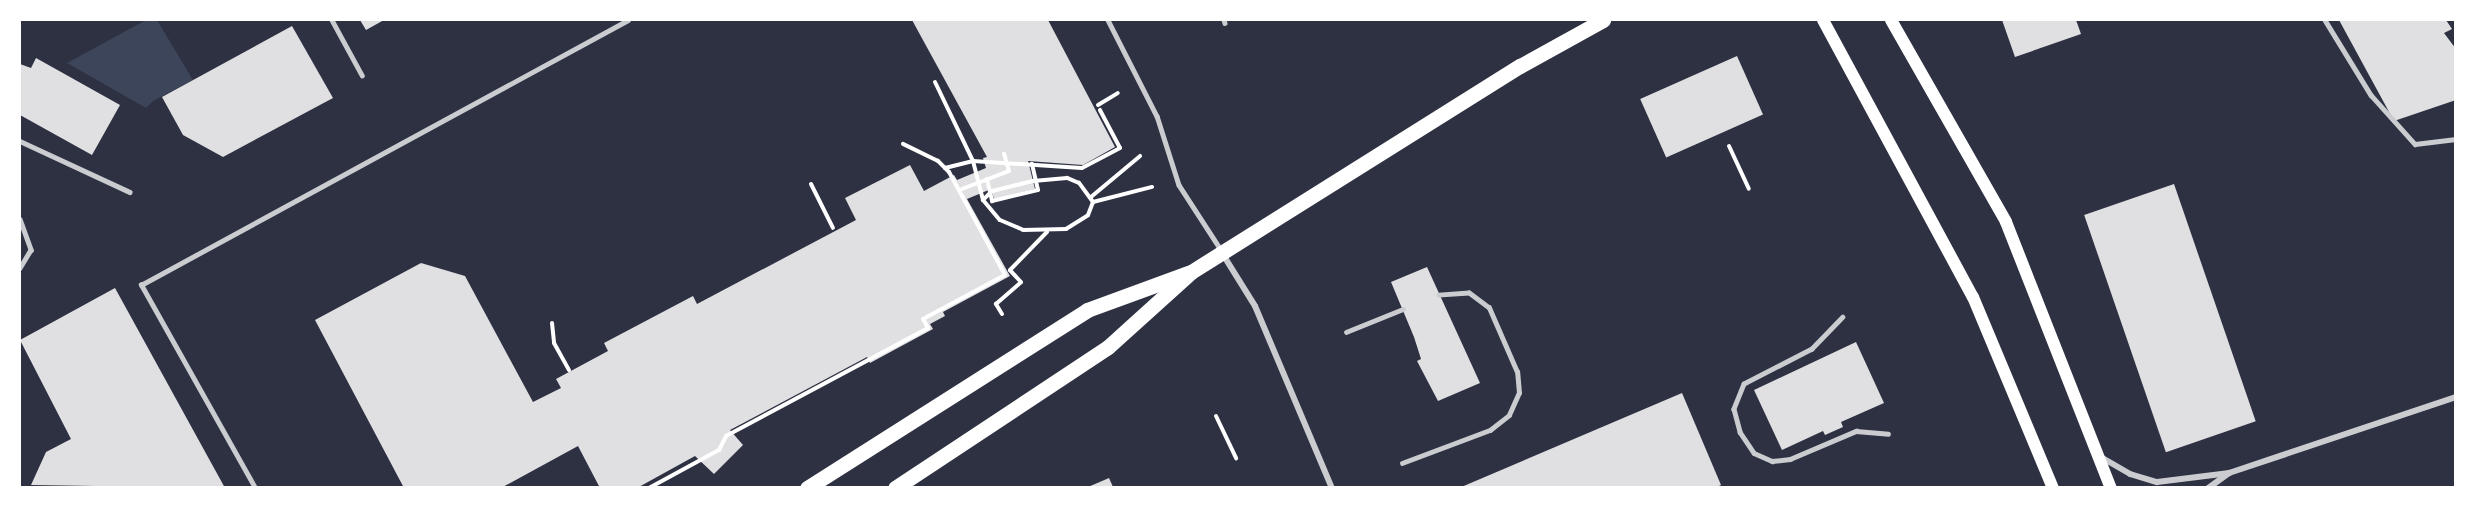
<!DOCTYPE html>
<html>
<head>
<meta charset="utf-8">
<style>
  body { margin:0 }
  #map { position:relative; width:2475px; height:507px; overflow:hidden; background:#2d3142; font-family:Inter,sans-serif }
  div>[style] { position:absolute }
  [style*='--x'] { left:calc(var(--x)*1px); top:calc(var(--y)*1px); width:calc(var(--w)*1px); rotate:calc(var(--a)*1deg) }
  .green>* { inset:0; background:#3c4559 }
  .building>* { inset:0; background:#e0e0e3; transform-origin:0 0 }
  .path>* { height:4px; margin:-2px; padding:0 2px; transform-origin:2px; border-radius:2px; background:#fff }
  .service>* { height:4.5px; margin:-2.25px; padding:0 2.25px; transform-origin:2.25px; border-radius:2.25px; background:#caccd0 }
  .minor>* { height:6px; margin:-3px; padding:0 3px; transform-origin:3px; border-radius:3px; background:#caccd0 }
  .secondary>* { height:12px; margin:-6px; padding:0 6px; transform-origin:6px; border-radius:6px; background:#fff }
  .primary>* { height:15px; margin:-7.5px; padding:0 7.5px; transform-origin:7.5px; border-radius:7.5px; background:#fff }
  span { translate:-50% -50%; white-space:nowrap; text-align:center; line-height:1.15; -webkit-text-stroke:6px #fff; paint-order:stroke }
  .frame { position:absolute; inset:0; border:21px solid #fff; pointer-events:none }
</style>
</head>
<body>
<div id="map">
  <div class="green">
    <i style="clip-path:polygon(146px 20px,157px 20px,193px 80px,153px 101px,146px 108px,67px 63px)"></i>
  </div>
  <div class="building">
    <i style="clip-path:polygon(360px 20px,384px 20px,366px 30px)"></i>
    <i style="clip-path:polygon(912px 20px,1048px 20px,1115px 147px,1083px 165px,1028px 161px,1035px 189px,994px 199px,991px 189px,967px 199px,1010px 276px,943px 312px,945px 316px,930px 324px,933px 329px,870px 363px,867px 357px,730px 430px,743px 445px,714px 474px,695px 456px,637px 488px,600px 488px,578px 446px,501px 488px,404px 488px,315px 320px,421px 263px,465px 276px,533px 402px,561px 388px,556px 379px,608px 351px,604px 343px,693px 296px,697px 304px,856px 220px,845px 198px,910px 165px,924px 191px,954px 175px,957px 180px,986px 168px,983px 158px,987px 157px)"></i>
    <i style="clip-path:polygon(2002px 20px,2076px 20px,2081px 34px,2015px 57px)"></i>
    <i style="clip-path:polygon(2339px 20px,2446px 20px,2452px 29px,2444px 33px,2456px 49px,2456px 100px,2394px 121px)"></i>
    <i style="clip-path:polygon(292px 26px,333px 98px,223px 157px,183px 135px,162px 97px)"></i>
    <i style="left:1737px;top:56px;width:64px;height:106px;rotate:66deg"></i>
    <i style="clip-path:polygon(36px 58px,120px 105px,92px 155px,20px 115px,20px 64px,31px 68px)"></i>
    <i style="left:2174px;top:184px;width:251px;height:95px;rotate:71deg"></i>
    <i style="clip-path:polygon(1427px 267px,1480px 383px,1438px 401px,1417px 361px,1421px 359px,1414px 337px,1391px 282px)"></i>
    <i style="clip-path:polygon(115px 288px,225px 488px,31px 485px,46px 452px,71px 439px,20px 340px)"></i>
    <i style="clip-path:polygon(1856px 342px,1884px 403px,1841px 422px,1843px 427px,1825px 435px,1823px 431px,1782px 450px,1754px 390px)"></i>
    <i style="clip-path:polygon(1682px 393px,1721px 485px,1715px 488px,1459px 488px)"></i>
    <i style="clip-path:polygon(1109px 478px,1113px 487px,1088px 487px)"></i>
  </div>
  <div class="path">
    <i style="--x:935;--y:82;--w:88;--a:64.3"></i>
    <i style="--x:973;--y:161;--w:40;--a:75.6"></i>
    <i style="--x:983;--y:200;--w:26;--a:50"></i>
    <i style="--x:1000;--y:220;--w:25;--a:23"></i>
    <i style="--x:1023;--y:230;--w:43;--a:-1.3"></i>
    <i style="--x:1066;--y:229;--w:26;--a:-32"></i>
    <i style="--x:1088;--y:215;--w:14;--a:-69"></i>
    <i style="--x:1093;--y:202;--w:24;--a:-126"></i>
    <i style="--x:1079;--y:183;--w:13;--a:-157"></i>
    <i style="--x:1067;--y:178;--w:34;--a:175"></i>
    <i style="--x:1033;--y:181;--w:42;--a:166.3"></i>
    <i style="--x:992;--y:191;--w:13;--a:135"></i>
    <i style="--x:1098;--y:105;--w:23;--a:-31"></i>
    <i style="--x:1729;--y:146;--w:47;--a:65.1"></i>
    <i style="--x:945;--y:168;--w:29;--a:-14"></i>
    <i style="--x:973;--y:161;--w:109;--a:3.7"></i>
    <i style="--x:1082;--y:168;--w:43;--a:-27.8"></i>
    <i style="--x:1120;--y:148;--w:43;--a:-117.8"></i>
    <i style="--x:987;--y:179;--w:23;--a:77"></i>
    <i style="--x:992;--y:201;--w:47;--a:-13.4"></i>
    <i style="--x:1038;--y:190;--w:27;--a:-103"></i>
    <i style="--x:811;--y:184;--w:49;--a:63.4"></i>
    <i style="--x:962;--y:189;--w:50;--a:-21"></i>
    <i style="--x:1009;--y:171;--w:18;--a:-106"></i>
    <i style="--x:1091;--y:197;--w:64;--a:-39.9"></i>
    <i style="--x:1093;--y:202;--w:61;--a:-14.3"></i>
    <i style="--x:1002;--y:314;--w:12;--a:-121"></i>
    <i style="--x:996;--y:304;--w:33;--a:-41"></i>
    <i style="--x:1021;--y:282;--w:16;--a:-133"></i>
    <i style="--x:1010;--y:270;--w:53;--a:-45.8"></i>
    <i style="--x:552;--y:323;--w:20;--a:84"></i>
    <i style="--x:554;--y:343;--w:31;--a:61"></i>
    <i style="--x:1216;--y:416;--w:47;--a:64.5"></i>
    <i style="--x:649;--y:488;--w:80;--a:-28.5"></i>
    <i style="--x:719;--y:450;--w:16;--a:-63"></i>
    <i style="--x:726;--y:436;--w:229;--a:-28.1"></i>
    <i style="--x:928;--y:328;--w:10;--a:-119"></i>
    <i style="--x:923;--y:319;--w:93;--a:-28.2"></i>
    <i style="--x:1005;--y:275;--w:117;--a:-118.5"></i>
    <i style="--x:949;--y:172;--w:16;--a:-135"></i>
    <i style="--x:938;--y:161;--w:39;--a:-154"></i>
  </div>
  <div class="service">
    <i style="--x:332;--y:20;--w:63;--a:61.4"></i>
    <i style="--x:1108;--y:20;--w:108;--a:63"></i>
    <i style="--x:1157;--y:116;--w:72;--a:72.3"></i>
    <i style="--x:1179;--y:185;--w:77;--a:57.1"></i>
    <i style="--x:1224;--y:20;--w:3;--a:72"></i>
    <i style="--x:2325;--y:20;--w:88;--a:58.5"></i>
    <i style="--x:2371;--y:95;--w:66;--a:48.1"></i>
    <i style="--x:2415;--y:144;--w:41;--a:-7"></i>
    <i style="--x:20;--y:141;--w:121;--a:24.9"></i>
    <i style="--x:20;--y:219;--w:33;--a:70"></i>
    <i style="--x:31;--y:250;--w:21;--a:121"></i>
    <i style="--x:1843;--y:317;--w:45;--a:134.1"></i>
    <i style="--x:1812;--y:349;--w:76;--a:152.8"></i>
    <i style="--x:1744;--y:384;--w:27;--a:112"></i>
    <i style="--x:1734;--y:409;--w:24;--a:75"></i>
    <i style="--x:1740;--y:432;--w:25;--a:56"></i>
    <i style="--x:1754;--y:453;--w:20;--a:24"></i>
    <i style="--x:1772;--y:461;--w:18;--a:-6"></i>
    <i style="--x:1790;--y:459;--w:72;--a:-23"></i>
    <i style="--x:1856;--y:431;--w:32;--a:5"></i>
    <i style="--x:1346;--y:332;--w:61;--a:-22"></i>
    <i style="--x:1402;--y:463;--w:94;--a:-20.6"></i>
    <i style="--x:1490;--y:430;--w:24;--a:-38"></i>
    <i style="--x:1509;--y:415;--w:24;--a:-66"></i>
    <i style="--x:1519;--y:393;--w:21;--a:-95"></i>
    <i style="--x:1517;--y:372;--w:70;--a:-113.6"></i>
    <i style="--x:1489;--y:308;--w:25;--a:-143"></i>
    <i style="--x:1469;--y:293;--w:30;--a:176"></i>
    <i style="--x:255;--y:488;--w:233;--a:-119.3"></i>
    <i style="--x:141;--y:285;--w:554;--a:-28.55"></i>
  </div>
  <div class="minor">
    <i style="--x:1222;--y:253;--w:62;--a:58.1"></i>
    <i style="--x:1255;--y:306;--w:198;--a:67.1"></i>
    <i style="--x:2099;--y:456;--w:36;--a:30"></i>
    <i style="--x:2130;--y:474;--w:28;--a:17"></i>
    <i style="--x:2157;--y:482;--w:73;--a:-7.1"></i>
    <i style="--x:2229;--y:473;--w:26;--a:144"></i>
    <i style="--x:2229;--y:473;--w:239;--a:-18.5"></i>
  </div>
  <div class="secondary">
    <i style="--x:1823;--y:20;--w:315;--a:61.6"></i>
    <i style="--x:1973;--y:297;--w:207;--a:67.3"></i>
    <i style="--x:1891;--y:20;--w:232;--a:60.3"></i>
    <i style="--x:2006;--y:222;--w:286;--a:68.5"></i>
  </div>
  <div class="primary">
    <i style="--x:807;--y:488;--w:332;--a:-32.4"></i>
    <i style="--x:1087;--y:310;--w:108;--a:-20.1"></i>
    <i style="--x:895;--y:488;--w:255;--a:-33.5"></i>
    <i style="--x:1108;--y:347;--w:112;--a:-42.1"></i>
    <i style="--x:1191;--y:272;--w:388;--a:-32.1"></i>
    <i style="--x:1520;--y:66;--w:95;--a:-29"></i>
  </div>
  <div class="frame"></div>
</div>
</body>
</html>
